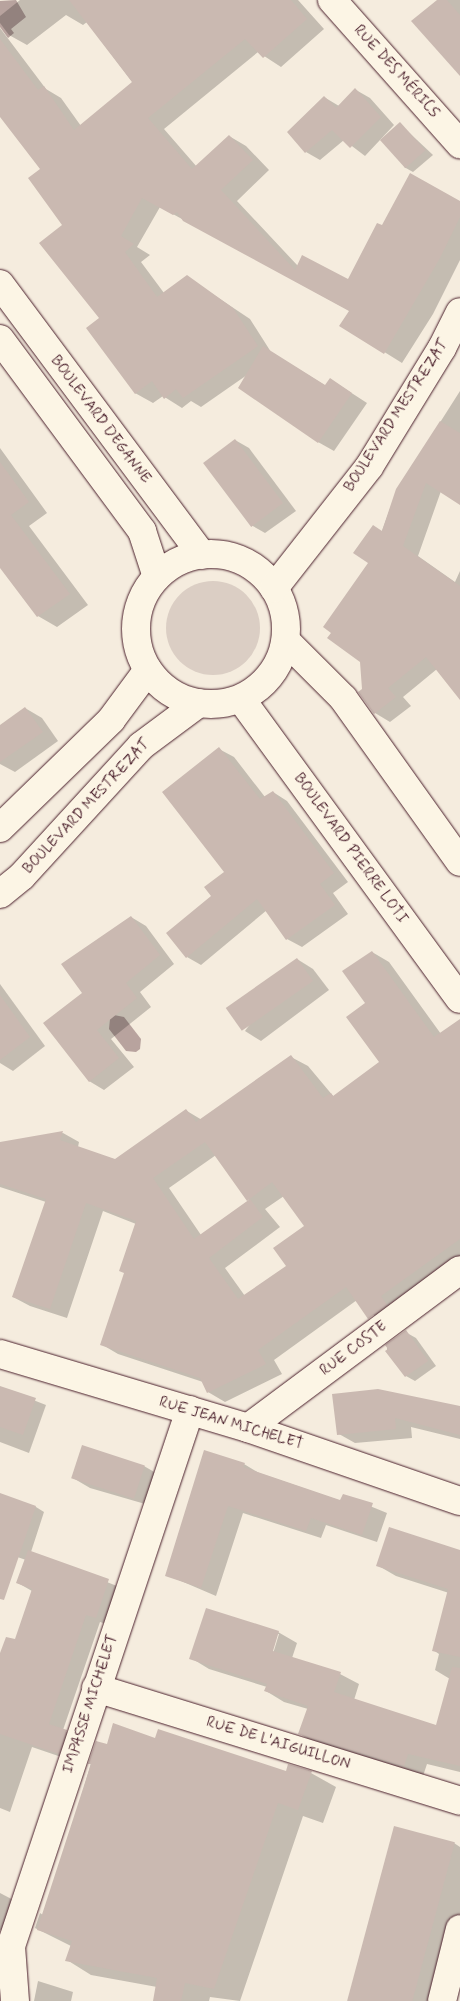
<!DOCTYPE html>
<html>
<head>
<meta charset="utf-8">
<style>
  body { margin:0 }
  #map { position:relative; width:460px; height:2001px; overflow:hidden; background:#f5ecde; font-family:Mynerve,sans-serif }
  div>[style] { position:absolute }
  [style*='--x'] { left:calc(var(--x)*1px); top:calc(var(--y)*1px); width:calc(var(--w)*1px); rotate:calc(var(--a)*1deg) }
  .green>* { inset:0; background:#dbcec4 }
  .round { border-radius:50% }
  .water>* { inset:0; background:#b8a39e }
  .shadow>* { inset:0; background:#0003 }
  .building>* { inset:0; background:#cab9b1; transform-origin:0 0 }
  .roads { filter:drop-shadow(0 0 1px #4a1f2b) drop-shadow(0 0 1px #4a1f2b) }
  .minor>* { height:28px; margin:-14px; padding:0 14px; transform-origin:14px; border-radius:14px; background:#fcf5e5 }
  .major>* { height:28px; margin:-14px; padding:0 14px; transform-origin:14px; border-radius:14px; background:#fcf5e5 }
  .major>.ring { margin:-14px; padding:0; box-sizing:content-box; background:none; border:28px solid #fcf5e5; border-radius:50% }
  span { translate:-50% -50%; white-space:nowrap; text-align:center; line-height:1.15; -webkit-text-stroke:4px #fcf5e5; paint-order:stroke }
  .street-label { font-size:15px; color:#4a1f2b }
</style>
</head>
<body>
<div id="map">
  <div class="green">
    <i class="round" style="left:166px;top:581px;width:94px;height:94px"></i>
  </div>
  <div class="water">
    <i style="clip-path:polygon(16px 0,26px 17px,11px 29px,14px 33px,8px 38px,0 27px,0 1px)"></i>
    <i style="clip-path:polygon(114px 1015px,124px 1017px,141px 1039px,140px 1049px,136px 1052px,126px 1051px,109px 1029px,110px 1019px)"></i>
  </div>
  <div class="shadow">
    <i style="clip-path:polygon(20px 0,298px 0,324px 29px,281px 67px,258px 52px,164px 129px,197px 167px,229px 136px,246px 146px,269px 170px,237px 201px,298px 266px,348px 280px,383px 227px,460px 202px,460px 260px,433px 314px,402px 363px,341px 325px,350px 311px,160px 207px,137px 247px,150px 255px,141px 262px,164px 293px,187px 277px,250px 319px,271px 352px,326px 386px,330px 379px,367px 403px,334px 451px,318px 442px,247px 375px,201px 407px,191px 401px,182px 408px,163px 396px,153px 403px,135px 393px,100px 318px,42px 169px,0 115px,0 28px,46px 89px,61px 98px,81px 126px,133px 83px,87px 22px,83px 25px,66px 15px,27px 45px,9px 35px,0 23px,0 16px)"></i>
    <i style="clip-path:polygon(439px 0,460px 0,460px 74px)"></i>
    <i style="clip-path:polygon(356px 90px,370px 98px,394px 125px,365px 156px,344px 140px,320px 160px,306px 152px,324px 97px,339px 106px)"></i>
    <i style="clip-path:polygon(400px 124px,433px 155px,413px 172px,404px 167px)"></i>
    <i style="clip-path:polygon(460px 391px,460px 504px,441px 491px,418px 556px,455px 582px,460px 571px,460px 688px,437px 669px,403px 697px,411px 706px,390px 722px,375px 713px,364px 690px,370px 563px,397px 490px)"></i>
    <i style="clip-path:polygon(235px 440px,249px 448px,296px 511px,265px 533px,251px 525px)"></i>
    <i style="clip-path:polygon(0 448px,47px 513px,29px 526px,88px 605px,57px 627px,38px 616px,0 566px)"></i>
    <i style="clip-path:polygon(25px 708px,42px 718px,58px 741px,15px 772px,0 764px,0 726px)"></i>
    <i style="clip-path:polygon(219px 749px,234px 757px,265px 797px,273px 792px,287px 801px,348px 882px,333px 893px,348px 914px,302px 947px,287px 939px,267px 910px,201px 965px,187px 957px,226px 872px)"></i>
    <i style="clip-path:polygon(131px 917px,146px 926px,174px 964px,140px 992px,151px 1007px,111px 1039px,134px 1067px,104px 1090px,89px 1081px,84px 993px)"></i>
    <i style="clip-path:polygon(evenodd,372px 952px,389px 962px,441px 1034px,460px 1033px,460px 1260px,380px 1319px,363px 1309px,357px 1300px,274px 1360px,282px 1374px,225px 1402px,208px 1392px,203px 1382px,118px 1354px,101px 1344px,125px 1273px,136px 1224px,103px 1211px,67px 1318px,30px 1306px,13px 1297px,46px 1202px,0 1187px,0 1144px,63px 1133px,79px 1142px,78px 1147px,116px 1160px,187px 1111px,202px 1120px,291px 1057px,308px 1066px,334px 1097px,380px 1062px,367px 1003px,372px 952px,216px 1155px,250px 1201px,201px 1235px,169px 1188px,216px 1155px,372px 952px,284px 1196px,306px 1226px,288px 1266px,245px 1296px,225px 1268px,280px 1227px,265px 1209px,284px 1196px)"></i>
    <i style="clip-path:polygon(297px 959px,313px 969px,329px 990px,261px 1041px,245px 1031px)"></i>
    <i style="clip-path:polygon(0 984px,45px 1046px,13px 1071px,0 1063px)"></i>
    <i style="clip-path:polygon(407px 1333px,416px 1338px,436px 1366px,415px 1381px,406px 1376px,387px 1351px,387px 1347px)"></i>
    <i style="clip-path:polygon(0 1387px,46px 1405px,29px 1453px,0 1442px)"></i>
    <i style="clip-path:polygon(333px 1395px,460px 1407px,460px 1439px,411px 1427px,412px 1438px,355px 1443px,339px 1434px)"></i>
    <i style="clip-path:polygon(244px 1464px,259px 1473px,341px 1501px,343px 1495px,387px 1513px,377px 1542px,326px 1525px,321px 1538px,243px 1513px,216px 1596px,167px 1575px)"></i>
    <i style="clip-path:polygon(144px 1466px,161px 1476px,152px 1506px,90px 1488px,73px 1478px)"></i>
    <i style="clip-path:polygon(0 1507px,36px 1507px,44px 1512px,31px 1552px,122px 1588px,110px 1625px,100px 1622px,63px 1730px,80px 1739px,73px 1761px,32px 1747px,10px 1812px,0 1808px,0 1658px,16px 1641px,32px 1591px,18px 1583px,26px 1560px,0 1551px)"></i>
    <i style="clip-path:polygon(evenodd,460px 1551px,460px 1772px,427px 1764px,423px 1776px,318px 1745px,300px 1734px,308px 1709px,284px 1702px,266px 1691px,267px 1687px,209px 1669px,191px 1658px,278px 1632px,297px 1643px,292px 1658px,340px 1674px,359px 1684px,354px 1700px,437px 1726px,450px 1679px,435px 1670px,439px 1654px,433px 1650px,449px 1593px,396px 1576px,377px 1565px,460px 1551px,276px 1634px,279px 1634px,272px 1657px,270px 1656px,276px 1634px)"></i>
    <i style="clip-path:polygon(156px 1739px,287px 1772px,311px 1773px,336px 1787px,323px 1823px,303px 1816px,240px 2001px,210px 1997px,209px 2001px,154px 2001px,157px 1987px,91px 1975px,67px 1960px,71px 1946px,35px 1928px,40px 1913px,43px 1915px,72px 1829px,97px 1742px,107px 1746px)"></i>
    <i style="clip-path:polygon(454px 1843px,460px 1847px,460px 1917px,438px 2001px,349px 2001px)"></i>
    <i style="clip-path:polygon(0 1893px,23px 1905px,8px 1934px,0 1930px)"></i>
    <i style="clip-path:polygon(38px 1981px,73px 1992px,71px 2001px,34px 2001px)"></i>
  </div>
  <div class="building">
    <i style="clip-path:polygon(69px 0,291px 0,307px 19px,263px 58px,245px 39px,148px 118px,192px 169px,229px 135px,253px 160px,221px 190px,295px 270px,302px 255px,348px 279px,377px 223px,382px 225px,410px 173px,460px 201px,460px 217px,440px 258px,384px 354px,339px 326px,349px 311px,183px 221px,177px 212px,173px 215px,142px 198px,121px 236px,134px 244px,125px 252px,157px 297px,187px 275px,233px 308px,258px 346px,183px 398px,176px 389px,164px 399px,152px 381px,135px 394px,86px 328px,99px 318px,39px 243px,62px 225px,28px 178px,40px 169px,0 117px,0 39px,38px 90px,44px 86px,74px 130px,132px 82px)"></i>
    <i style="clip-path:polygon(437px 0,447px 0,460px 15px,460px 76px,411px 21px)"></i>
    <i style="clip-path:polygon(355px 88px,381px 117px,350px 148px,332px 130px,305px 153px,287px 132px,324px 96px,336px 108px)"></i>
    <i style="left:400px;top:122px;width:38px;height:27px;rotate:48deg"></i>
    <i style="clip-path:polygon(263px 346px,325px 385px,330px 378px,352px 393px,318px 443px,238px 388px)"></i>
    <i style="clip-path:polygon(440px 421px,460px 433px,460px 505px,426px 483px,403px 546px,460px 586px,460px 700px,426px 657px,388px 688px,396px 697px,374px 714px,358px 692px,362px 689px,360px 662px,327px 638px,331px 633px,323px 627px,368px 563px,353px 553px,373px 525px,382px 531px,396px 489px)"></i>
    <i style="left:235px;top:439px;width:80px;height:40px;rotate:53deg"></i>
    <i style="clip-path:polygon(0 462px,29px 502px,11px 515px,70px 594px,37px 617px,0 568px)"></i>
    <i style="clip-path:polygon(25px 707px,43px 732px,0 762px,0 725px)"></i>
    <i style="clip-path:polygon(219px 747px,260px 799px,273px 791px,334px 873px,320px 884px,335px 905px,286px 940px,257px 899px,186px 958px,166px 933px,211px 896px,204px 887px,224px 872px,162px 792px)"></i>
    <i style="clip-path:polygon(131px 916px,160px 955px,126px 983px,137px 998px,97px 1030px,119px 1058px,89px 1082px,43px 1023px,82px 993px,61px 964px)"></i>
    <i style="clip-path:polygon(evenodd,372px 951px,434px 1037px,460px 1019px,460px 1239px,381px 1296px,387px 1305px,368px 1319px,346px 1287px,258px 1350px,266px 1364px,207px 1393px,200px 1378px,100px 1345px,124px 1273px,119px 1271px,136px 1221px,86px 1203px,50px 1309px,12px 1297px,46px 1199px,0 1184px,0 1142px,63px 1131px,60px 1140px,115px 1159px,186px 1109px,196px 1122px,291px 1055px,323px 1098px,331px 1093px,333px 1096px,379px 1062px,346px 1017px,365px 1003px,342px 971px,372px 951px,205px 1142px,247px 1201px,272px 1182px,304px 1226px,273px 1248px,286px 1266px,238px 1299px,209px 1258px,263px 1217px,250px 1199px,194px 1239px,153px 1178px,205px 1142px)"></i>
    <i style="left:297px;top:958px;width:28px;height:87px;rotate:55deg"></i>
    <i style="clip-path:polygon(0 995px,30px 1037px,0 1060px)"></i>
    <i style="clip-path:polygon(406px 1330px,428px 1361px,405px 1377px,385px 1351px,388px 1349px,385px 1345px)"></i>
    <i style="clip-path:polygon(0 1386px,36px 1398px,23px 1435px,0 1427px)"></i>
    <i style="clip-path:polygon(378px 1389px,460px 1406px,460px 1435px,395px 1418px,396px 1429px,337px 1435px,332px 1394px)"></i>
    <i style="left:82px;top:1445px;width:66px;height:35px;rotate:18deg"></i>
    <i style="clip-path:polygon(204px 1450px,245px 1463px,243px 1467px,340px 1500px,343px 1494px,373px 1503px,362px 1535px,311px 1518px,306px 1531px,228px 1506px,201px 1588px,165px 1576px)"></i>
    <i style="clip-path:polygon(0 1493px,36px 1506px,4px 1600px,0 1599px)"></i>
    <i style="clip-path:polygon(389px 1527px,460px 1550px,460px 1657px,432px 1651px,448px 1589px,376px 1566px)"></i>
    <i style="clip-path:polygon(28px 1550px,109px 1579px,96px 1618px,86px 1615px,49px 1724px,67px 1730px,59px 1754px,0 1734px,0 1653px,6px 1637px,15px 1639px,32px 1589px,16px 1583px)"></i>
    <i style="clip-path:polygon(206px 1608px,279px 1631px,273px 1651px,341px 1672px,334px 1692px,436px 1725px,452px 1667px,460px 1668px,460px 1766px,408px 1754px,404px 1766px,298px 1734px,308px 1706px,264px 1691px,267px 1684px,189px 1659px)"></i>
    <i style="clip-path:polygon(113px 1723px,155px 1738px,158px 1729px,286px 1771px,288px 1764px,312px 1771px,298px 1810px,278px 1803px,214px 1989px,185px 1983px,181px 2001px,153px 2001px,157px 1978px,65px 1961px,72px 1941px,37px 1930px,91px 1764px,88px 1764px,96px 1741px,107px 1744px)"></i>
    <i style="left:394px;top:1826px;width:63px;height:181px;rotate:15deg"></i>
  </div>
  <div class="roads">
    <div class="minor">
      <i style="--x:332;--y:0;--w:193;--a:48.4"></i>
      <i style="--x:0;--y:284;--w:338;--a:53.3"></i>
      <i style="--x:0;--y:339;--w:239;--a:53.5"></i>
      <i style="--x:142;--y:531;--w:48;--a:71.9"></i>
      <i style="--x:286;--y:641;--w:81;--a:45"></i>
      <i style="--x:343;--y:698;--w:201;--a:54.5"></i>
      <i style="--x:241;--y:699;--w:371;--a:53.9"></i>
      <i style="--x:0;--y:1354;--w:259;--a:16.6"></i>
      <i style="--x:248;--y:1428;--w:224;--a:19"></i>
      <i style="--x:248;--y:1428;--w:264;--a:-36.7"></i>
      <i style="--x:96;--y:1688;--w:381;--a:17.2"></i>
      <i style="--x:15;--y:2001;--w:55;--a:-94.2"></i>
      <i style="--x:11;--y:1946;--w:565;--a:-71.53"></i>
      <i style="--x:442;--y:2001;--w:74;--a:-76"></i>
    </div>
    <div class="major">
      <i class="ring" style="left:136px;top:554px;width:122px;height:122px"></i>
      <i style="--x:274;--y:588;--w:154;--a:-51.9"></i>
      <i style="--x:369;--y:467;--w:140;--a:-58.5"></i>
      <i style="--x:442;--y:348;--w:40;--a:-63.4"></i>
      <i style="--x:0;--y:828;--w:155;--a:-44.2"></i>
      <i style="--x:111;--y:720;--w:62;--a:-53.5"></i>
      <i style="--x:0;--y:894;--w:28;--a:-39"></i>
      <i style="--x:22;--y:876;--w:176;--a:-47.5"></i>
      <i style="--x:141;--y:746;--w:72;--a:-36.6"></i>
    </div>
  </div>
  <div class="street-label">
    <span style="left:396px;top:72px;rotate:48deg">RUE DES MÉRICS</span>
    <span style="left:397px;top:416px;rotate:-57deg">BOULEVARD MESTREZAT</span>
    <span style="left:100px;top:420px;rotate:53deg">BOULEVARD DEGANNE</span>
    <span style="left:87px;top:807px;rotate:-47deg">BOULEVARD MESTREZAT</span>
    <span style="left:350px;top:849px;rotate:54deg">BOULEVARD PIERRE LOTI</span>
    <span style="left:354px;top:1349px;rotate:-37deg">RUE COSTE</span>
    <span style="left:231px;top:1424px;rotate:17deg">RUE JEAN MICHELET</span>
    <span style="left:91px;top:1704px;rotate:-72deg">IMPASSE MICHELET</span>
    <span style="left:278px;top:1744px;rotate:17deg">RUE DE L'AIGUILLON</span>
  </div>
</div>
</body>
</html>
